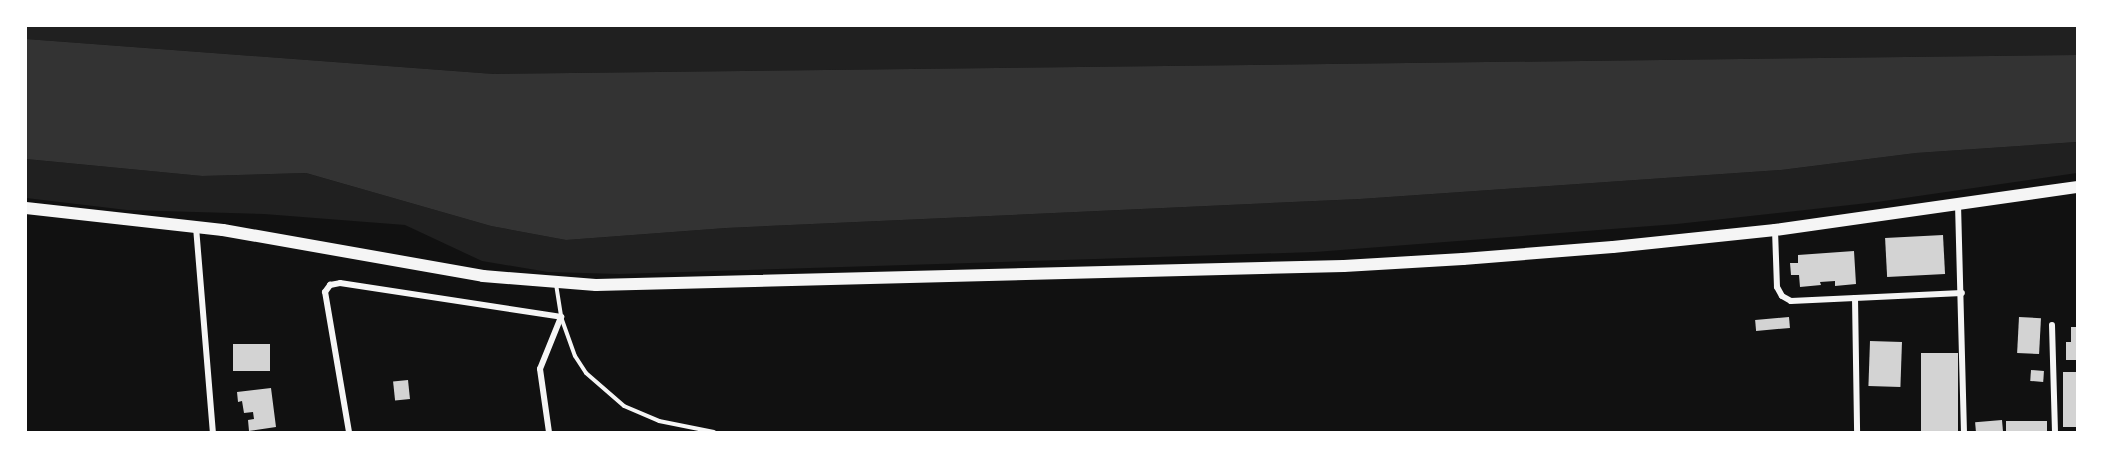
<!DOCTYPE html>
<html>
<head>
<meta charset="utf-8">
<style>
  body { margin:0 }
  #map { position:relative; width:2103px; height:458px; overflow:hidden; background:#111; font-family:"Sofia Sans Condensed",sans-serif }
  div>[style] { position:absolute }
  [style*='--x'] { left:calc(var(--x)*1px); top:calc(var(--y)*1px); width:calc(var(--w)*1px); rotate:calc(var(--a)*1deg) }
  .green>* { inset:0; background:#202020 }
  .water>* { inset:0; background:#333 }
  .building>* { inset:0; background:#d3d3d3; transform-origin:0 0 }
  .service>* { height:4px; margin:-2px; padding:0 2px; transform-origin:2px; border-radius:2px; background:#f5f5f5 }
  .minor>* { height:6px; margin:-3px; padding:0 3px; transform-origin:3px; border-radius:3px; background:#f5f5f5 }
  .primary>* { height:12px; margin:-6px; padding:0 6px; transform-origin:6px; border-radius:6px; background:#f5f5f5 }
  span { translate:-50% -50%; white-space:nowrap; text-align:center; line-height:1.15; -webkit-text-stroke:5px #fff; paint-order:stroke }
  .frame { position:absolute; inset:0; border:27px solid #fff; pointer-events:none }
</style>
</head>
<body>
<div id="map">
  <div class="green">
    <i style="clip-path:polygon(26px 26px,2077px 26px,2078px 55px,494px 74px,26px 39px)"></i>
    <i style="clip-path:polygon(2078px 142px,2077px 173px,1877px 202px,1677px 224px,1315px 252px,619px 274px,548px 272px,482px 261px,405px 225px,264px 214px,127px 210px,26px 198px,26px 159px,202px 176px,306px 173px,491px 226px,566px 240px,726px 228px,1360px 199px,1781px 170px,1916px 153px)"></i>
  </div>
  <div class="water">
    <i style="clip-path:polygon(26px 39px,494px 74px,2077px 55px,2077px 142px,1916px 153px,1781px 170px,1360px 199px,726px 228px,566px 240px,491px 226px,306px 173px,202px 176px,26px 159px)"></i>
  </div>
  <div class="building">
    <i style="left:1943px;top:235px;width:39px;height:58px;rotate:87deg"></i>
    <i style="clip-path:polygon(1854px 251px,1856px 284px,1835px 286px,1835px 281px,1820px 282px,1821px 285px,1800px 287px,1799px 275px,1791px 275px,1790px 263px,1798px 263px,1798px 255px)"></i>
    <i style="left:1789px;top:317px;width:11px;height:34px;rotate:85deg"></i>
    <i style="left:2019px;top:317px;width:22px;height:36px;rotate:3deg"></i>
    <i style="clip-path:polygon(2071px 327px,2078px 327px,2078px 360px,2066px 360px,2066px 342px,2071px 342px)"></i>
    <i style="left:1870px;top:341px;width:32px;height:45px;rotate:2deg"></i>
    <i style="left:233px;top:344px;width:37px;height:27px"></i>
    <i style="left:1921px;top:353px;width:37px;height:79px"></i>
    <i style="left:2031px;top:370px;width:13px;height:11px;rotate:4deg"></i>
    <i style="left:2063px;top:372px;width:15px;height:55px"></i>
    <i style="left:408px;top:380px;width:19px;height:15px;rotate:84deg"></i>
    <i style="clip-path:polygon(271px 388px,276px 427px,249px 431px,248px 420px,254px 419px,253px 412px,244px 413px,242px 401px,238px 402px,237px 392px)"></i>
    <i style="left:2002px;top:420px;width:12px;height:27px;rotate:85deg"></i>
    <i style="left:2047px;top:421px;width:11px;height:41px;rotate:90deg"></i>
  </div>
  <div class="service">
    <i style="--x:556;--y:284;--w:33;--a:81"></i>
    <i style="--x:561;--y:317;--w:41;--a:70.3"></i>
    <i style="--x:575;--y:356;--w:20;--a:57"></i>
    <i style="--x:586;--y:373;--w:50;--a:41"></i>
    <i style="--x:624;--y:406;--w:38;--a:23"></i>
    <i style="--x:659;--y:421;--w:56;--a:11.3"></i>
  </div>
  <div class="minor">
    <i style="--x:1958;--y:204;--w:228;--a:88.5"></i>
    <i style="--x:196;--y:227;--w:206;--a:85.3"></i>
    <i style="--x:1775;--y:230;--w:57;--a:88"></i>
    <i style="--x:1777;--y:287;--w:10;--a:61"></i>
    <i style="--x:1782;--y:296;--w:10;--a:29"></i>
    <i style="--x:1791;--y:301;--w:64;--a:-2.7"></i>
    <i style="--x:1855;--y:298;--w:134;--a:89.1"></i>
    <i style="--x:1855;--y:298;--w:107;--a:-2.7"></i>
    <i style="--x:2052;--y:325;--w:107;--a:88.4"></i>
    <i style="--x:349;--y:432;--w:142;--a:-99.7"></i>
    <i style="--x:325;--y:292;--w:9;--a:-54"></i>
    <i style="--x:330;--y:285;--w:10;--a:-11"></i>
    <i style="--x:340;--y:283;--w:224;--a:8.7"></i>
    <i style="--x:561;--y:317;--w:56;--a:112"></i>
    <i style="--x:540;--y:369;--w:64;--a:81.9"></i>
  </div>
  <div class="primary">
    <i style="--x:26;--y:208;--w:198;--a:6.4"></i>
    <i style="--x:223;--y:230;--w:264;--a:10"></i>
    <i style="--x:483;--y:276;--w:113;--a:4.6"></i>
    <i style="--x:596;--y:285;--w:748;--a:-1.46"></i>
    <i style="--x:1344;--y:266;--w:119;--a:-3.4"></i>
    <i style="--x:1463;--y:259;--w:150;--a:-4.6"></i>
    <i style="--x:1613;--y:247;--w:163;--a:-6"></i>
    <i style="--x:1775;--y:230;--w:306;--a:-8.1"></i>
  </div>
  <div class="frame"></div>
</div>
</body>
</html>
